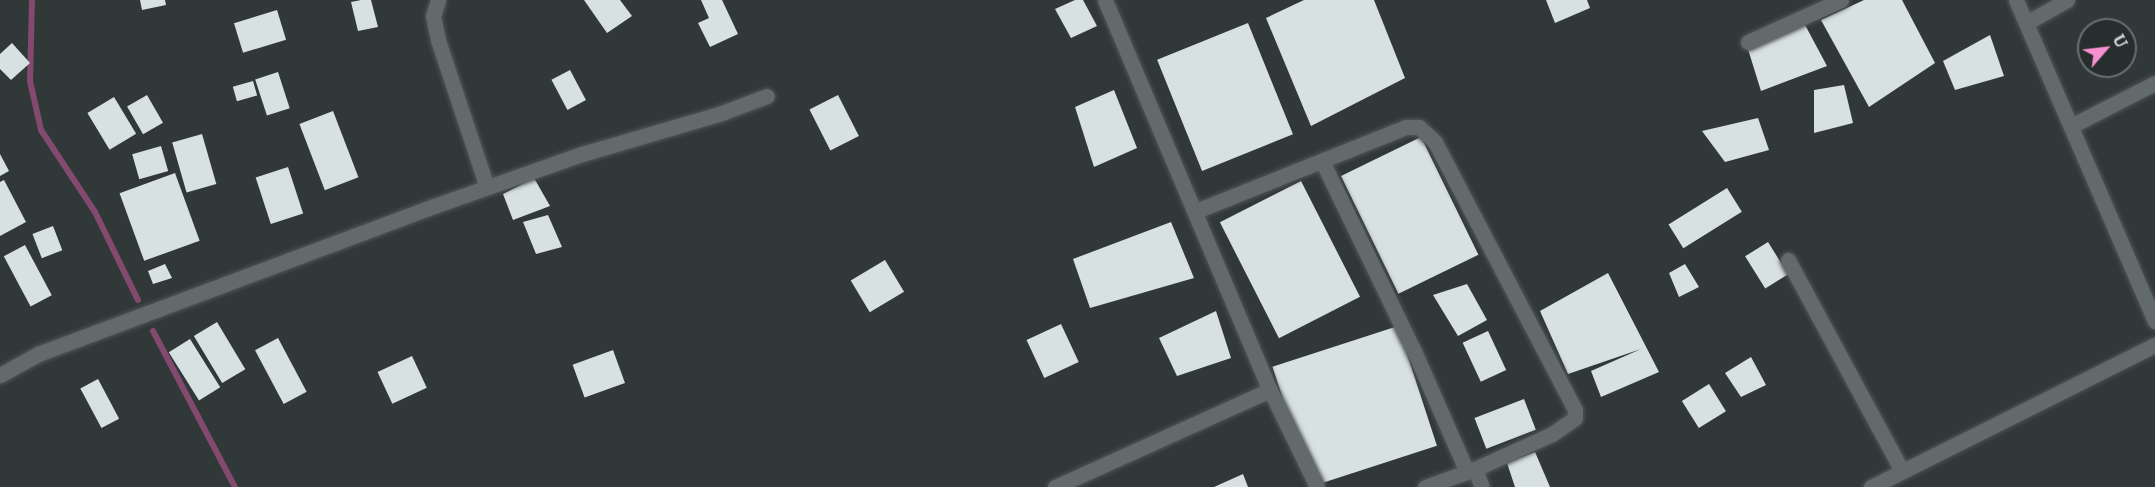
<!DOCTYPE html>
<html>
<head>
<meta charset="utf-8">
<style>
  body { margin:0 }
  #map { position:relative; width:2155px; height:487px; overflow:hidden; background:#313838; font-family:Literata,serif }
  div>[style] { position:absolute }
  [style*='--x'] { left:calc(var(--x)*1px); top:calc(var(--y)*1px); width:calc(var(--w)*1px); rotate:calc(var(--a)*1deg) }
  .stream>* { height:6px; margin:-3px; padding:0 3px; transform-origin:3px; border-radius:3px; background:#84496e }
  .building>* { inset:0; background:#d8e1e2; transform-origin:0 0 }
  .roads { filter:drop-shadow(0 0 2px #4f5556) drop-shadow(0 0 2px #4f5556) }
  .minor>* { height:15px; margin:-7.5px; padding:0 7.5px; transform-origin:7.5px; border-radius:7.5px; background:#626a6b }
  span { translate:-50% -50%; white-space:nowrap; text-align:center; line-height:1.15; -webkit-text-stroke:6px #272e2e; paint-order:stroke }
  .north { position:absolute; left:2077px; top:18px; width:60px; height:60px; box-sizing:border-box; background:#272e2e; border:2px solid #6a7070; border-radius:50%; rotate:62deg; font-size:16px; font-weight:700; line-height:24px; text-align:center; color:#ced2d3 }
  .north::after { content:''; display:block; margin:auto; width:21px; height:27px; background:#f690d0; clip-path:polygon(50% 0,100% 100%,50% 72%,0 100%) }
</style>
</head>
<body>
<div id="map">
  <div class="stream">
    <i style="--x:32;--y:0;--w:81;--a:91.4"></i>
    <i style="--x:30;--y:81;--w:50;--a:77.3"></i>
    <i style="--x:41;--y:130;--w:98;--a:56.6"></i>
    <i style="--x:95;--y:212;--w:98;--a:64"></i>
    <i style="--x:153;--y:331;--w:176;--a:62.3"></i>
  </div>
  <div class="building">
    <i style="clip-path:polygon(140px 0,165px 0,166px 5px,142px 10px)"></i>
    <i style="clip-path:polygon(361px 0,371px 0,378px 27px,358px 31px,351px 2px)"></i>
    <i style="clip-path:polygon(584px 0,620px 0,632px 16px,607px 33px)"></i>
    <i style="clip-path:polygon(701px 0,722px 0,738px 34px,710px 47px,698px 23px,709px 18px)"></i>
    <i style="clip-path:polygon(1075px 0,1083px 0,1097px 26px,1071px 38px,1055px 9px)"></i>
    <i style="clip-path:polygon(1304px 0,1374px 0,1405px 78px,1311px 126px,1266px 18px)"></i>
    <i style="clip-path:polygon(1546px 0,1587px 0,1590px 8px,1555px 23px)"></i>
    <i style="clip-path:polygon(1864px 0,1902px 0,1935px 63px,1869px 107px,1821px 20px)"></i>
    <i style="left:277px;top:10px;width:31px;height:45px;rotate:73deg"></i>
    <i style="left:1248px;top:23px;width:120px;height:98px;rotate:68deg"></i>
    <i style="clip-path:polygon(1804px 23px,1827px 66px,1761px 91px,1747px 46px)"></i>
    <i style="clip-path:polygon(1990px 35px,2004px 76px,1955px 90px,1943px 61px)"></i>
    <i style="clip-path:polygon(12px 43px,30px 63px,11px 80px,0 69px,0 54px)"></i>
    <i style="left:570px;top:70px;width:34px;height:21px;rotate:62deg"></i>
    <i style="left:278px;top:72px;width:38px;height:24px;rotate:72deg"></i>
    <i style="left:253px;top:81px;width:15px;height:21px;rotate:74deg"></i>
    <i style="clip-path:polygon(1844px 85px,1853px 123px,1814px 133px,1814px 90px)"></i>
    <i style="clip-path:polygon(1114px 90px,1137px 148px,1094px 167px,1075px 107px)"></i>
    <i style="left:147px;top:95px;width:32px;height:23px;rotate:60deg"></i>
    <i style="left:838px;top:95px;width:46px;height:32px;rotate:63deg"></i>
    <i style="left:114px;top:97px;width:43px;height:31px;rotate:59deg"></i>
    <i style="left:333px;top:111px;width:71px;height:36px;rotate:69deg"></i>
    <i style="clip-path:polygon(1758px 118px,1769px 150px,1725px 162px,1702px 131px)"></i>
    <i style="left:202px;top:134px;width:52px;height:31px;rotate:74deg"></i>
    <i style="left:1421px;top:137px;width:131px;height:89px;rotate:64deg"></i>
    <i style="left:161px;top:146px;width:26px;height:30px;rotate:74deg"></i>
    <i style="clip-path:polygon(0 154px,9px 171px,0 176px)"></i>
    <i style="left:288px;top:167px;width:49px;height:34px;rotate:72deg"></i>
    <i style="left:175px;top:173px;width:72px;height:59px;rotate:70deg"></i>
    <i style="clip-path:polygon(534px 178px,550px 206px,513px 220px,503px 194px)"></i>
    <i style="clip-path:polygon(4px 180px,26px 222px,0 236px,0 182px)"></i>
    <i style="left:1301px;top:181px;width:130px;height:91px;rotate:63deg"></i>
    <i style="left:1727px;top:188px;width:28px;height:69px;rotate:58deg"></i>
    <i style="clip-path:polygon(548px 215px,562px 247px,536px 254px,523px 222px)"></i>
    <i style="clip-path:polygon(1171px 222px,1194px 278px,1090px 308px,1073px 259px)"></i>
    <i style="left:53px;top:226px;width:26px;height:22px;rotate:69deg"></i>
    <i style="left:1768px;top:242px;width:38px;height:27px;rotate:58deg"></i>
    <i style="left:25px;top:245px;width:57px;height:24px;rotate:62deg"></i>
    <i style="left:885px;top:260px;width:37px;height:40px;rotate:59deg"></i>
    <i style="clip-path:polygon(165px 264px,172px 278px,153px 284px,148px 271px)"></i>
    <i style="clip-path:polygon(1685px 264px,1699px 287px,1679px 297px,1669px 273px)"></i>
    <i style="clip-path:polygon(1608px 273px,1659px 372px,1601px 397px,1591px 371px,1641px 349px,1568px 374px,1540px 311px)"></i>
    <i style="clip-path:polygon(1467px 284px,1487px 320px,1458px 336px,1433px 295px)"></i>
    <i style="clip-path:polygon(1216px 311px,1231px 358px,1177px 376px,1159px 338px)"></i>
    <i style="left:217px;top:322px;width:55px;height:27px;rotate:59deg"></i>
    <i style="left:1061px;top:324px;width:42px;height:38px;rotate:65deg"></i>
    <i style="left:1398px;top:326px;width:126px;height:132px;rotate:72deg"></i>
    <i style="left:1488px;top:331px;width:43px;height:28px;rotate:65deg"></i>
    <i style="left:278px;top:338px;width:61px;height:26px;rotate:62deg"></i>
    <i style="left:190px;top:339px;width:57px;height:25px;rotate:58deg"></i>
    <i style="left:613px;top:350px;width:35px;height:43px;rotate:70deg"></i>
    <i style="left:412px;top:356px;width:35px;height:38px;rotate:65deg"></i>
    <i style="clip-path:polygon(1751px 357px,1766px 385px,1741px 397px,1725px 373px)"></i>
    <i style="left:98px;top:379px;width:45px;height:20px;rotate:62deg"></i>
    <i style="left:1709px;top:384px;width:32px;height:32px;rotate:58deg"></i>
    <i style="left:1524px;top:399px;width:33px;height:53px;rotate:69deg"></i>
    <i style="clip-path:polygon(1535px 452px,1550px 487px,1515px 487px,1507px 463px)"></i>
    <i style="clip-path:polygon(1243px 474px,1248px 487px,1214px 487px)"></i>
  </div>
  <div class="roads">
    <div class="minor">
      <i style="--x:438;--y:0;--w:17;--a:107"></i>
      <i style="--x:433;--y:16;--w:25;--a:78"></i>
      <i style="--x:438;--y:40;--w:155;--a:71.6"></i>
      <i style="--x:1105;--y:0;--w:423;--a:67.1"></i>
      <i style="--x:1270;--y:390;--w:108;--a:64.1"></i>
      <i style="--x:2016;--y:0;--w:350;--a:66.6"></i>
      <i style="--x:2026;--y:23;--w:47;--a:-29.3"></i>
      <i style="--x:1748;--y:42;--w:102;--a:-24.3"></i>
      <i style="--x:2071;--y:126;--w:94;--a:-27.1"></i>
      <i style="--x:1323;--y:163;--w:209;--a:64.2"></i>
      <i style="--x:1414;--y:351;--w:132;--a:66.3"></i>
      <i style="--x:1196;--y:211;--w:226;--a:-21.8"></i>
      <i style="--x:1406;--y:127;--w:13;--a:0"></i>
      <i style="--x:1419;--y:127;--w:22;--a:43"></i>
      <i style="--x:1435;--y:142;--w:302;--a:62.4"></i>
      <i style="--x:1575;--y:410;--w:8;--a:90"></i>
      <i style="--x:1575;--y:418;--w:28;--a:145"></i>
      <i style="--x:1552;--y:434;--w:85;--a:155.6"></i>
      <i style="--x:1475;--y:469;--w:53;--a:160.2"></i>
      <i style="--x:1788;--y:260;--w:240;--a:61.6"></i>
      <i style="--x:0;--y:375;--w:43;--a:-28.9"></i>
      <i style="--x:38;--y:354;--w:423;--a:-20.5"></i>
      <i style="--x:434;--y:206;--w:157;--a:-19.4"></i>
      <i style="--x:582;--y:154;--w:143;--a:-16.3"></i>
      <i style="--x:719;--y:114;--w:51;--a:-20.6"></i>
      <i style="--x:1475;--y:469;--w:19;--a:69"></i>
      <i style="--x:1055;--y:487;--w:236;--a:-24.3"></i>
      <i style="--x:1871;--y:487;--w:318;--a:-26.6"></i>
    </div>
  </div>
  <div class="north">U</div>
</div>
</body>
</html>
